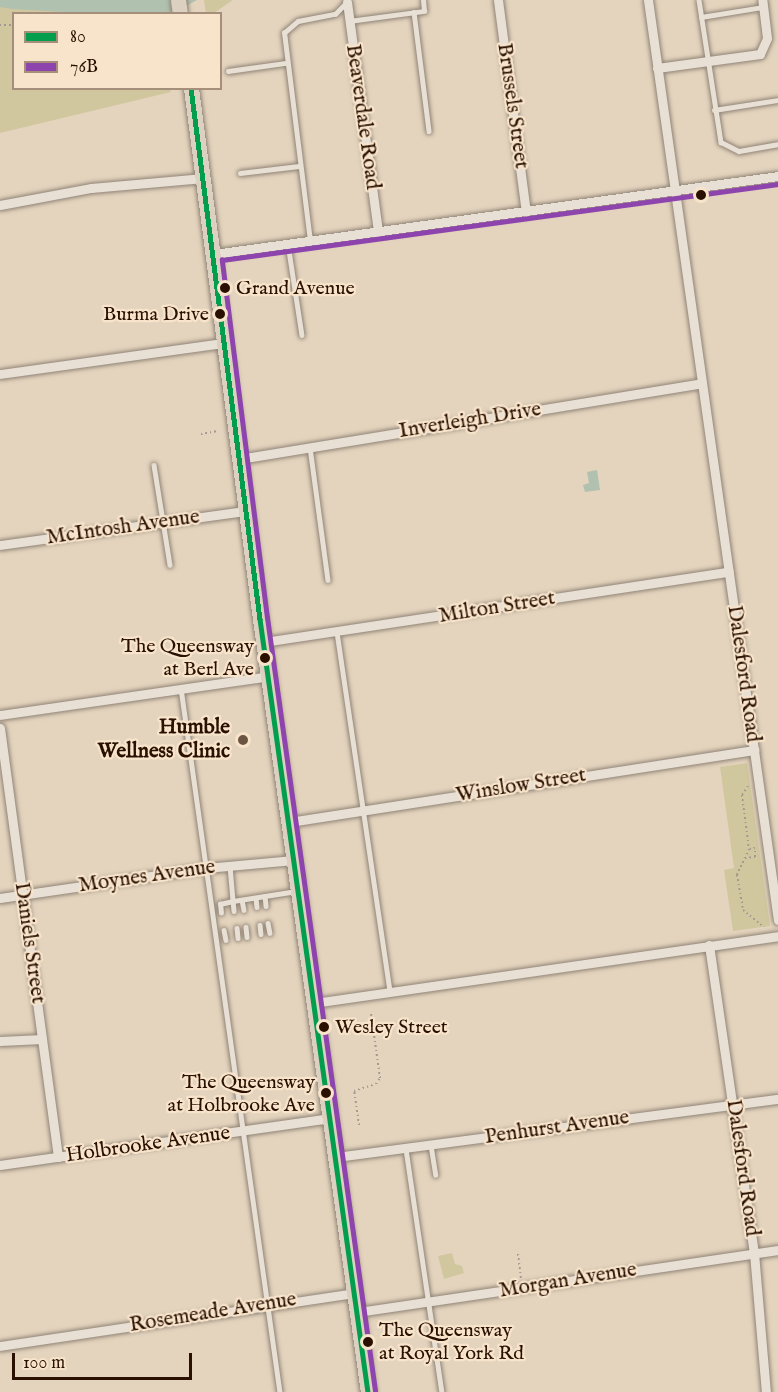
<!DOCTYPE html>
<html>
<head>
<meta charset="utf-8">
<style>
  body { margin:0 }
  #map { position:relative; width:778px; height:1392px; overflow:hidden; background:#e4d4be; font-family:"IM FELL English",serif }
  div>[style] { position:absolute }
  [style*='--x'] { left:calc(var(--x)*1px); top:calc(var(--y)*1px); width:calc(var(--w)*1px); rotate:calc(var(--a)*1deg) }
  .green>* { inset:0; background:#d1c79f }
  .water>* { inset:0; background:#b1c1af }
  .path>* { height:2px; margin-top:-1px; transform-origin:0; background:repeating-linear-gradient(90deg,#a39990 0 1.5px,transparent 0 4.5px) }
  .roads { filter:drop-shadow(0 0 2px #908476) drop-shadow(0 0 2px #908476) }
  .service>* { height:4.5px; margin:-2.25px; padding:0 2.25px; transform-origin:2.25px; border-radius:2.25px; background:#e8e0d5 }
  .minor>* { height:9px; margin:-4.5px; padding:0 4.5px; transform-origin:4.5px; border-radius:4.5px; background:#e8e0d5 }
  .primary>* { height:15px; margin:-7.5px; padding:0 7.5px; transform-origin:7.5px; border-radius:7.5px; background:#dcd1c1 }
  .bus-1>* { height:4.5px; margin:-2.25px; padding:0 2.25px; transform-origin:2.25px; border-radius:2.25px; background:#029e4d }
  .bus-2>* { height:4.5px; margin:-2.25px; padding:0 2.25px; transform-origin:2.25px; border-radius:2.25px; background:#8e44ad }
  .dots>* { width:16px; height:16px; translate:-50% -50%; box-sizing:border-box; border:3px solid #f7e4cb; border-radius:50% }
  span { translate:-50% -50%; white-space:nowrap; text-align:center; line-height:1.15; -webkit-text-stroke:4.5px #f7e4cb; paint-order:stroke }
  .bus-label { font-size:20px; color:#2a1000 }
  .left { translate:0 -50%; text-align:left }
  .right { translate:-100% -50%; text-align:right }
  .street-label { font-size:21px; color:#2a1000 }
  .poi-label { font-size:21px; color:#2a1000; font-weight:700 }
  .legend { position:absolute; left:12px; top:12px; width:210px; height:78px; box-sizing:border-box; background:#f7e4cb; border:2px solid #a58f7a; margin:0; padding:8px 10px; list-style:none; font-size:18px; color:#2a1000 }
  .legend li { display:flex; align-items:center; gap:12px; height:30px }
  .legend b { width:30px; border:2px solid #a58f7a }
  .scale { position:absolute; left:12px; top:1353px; width:180px; height:27px; box-sizing:border-box; border:3px solid #2a1000; border-top:0; padding-left:8px; font-size:18px; line-height:21px; white-space:nowrap; color:#2a1000; -webkit-text-stroke:4px #f7e4cb; paint-order:stroke }
</style>
</head>
<body>
<div id="map">
  <div class="green">
    <i style="clip-path:polygon(0 0,155px 13px,14px 14px,14px 88px,170px 88px,171px 92px,0 133px)"></i>
    <i style="clip-path:polygon(204px 0,233px 0,214px 13px,206px 14px)"></i>
    <i style="clip-path:polygon(747px 763px,770px 926px,733px 931px,724px 870px,734px 868px,720px 767px)"></i>
    <i style="clip-path:polygon(452px 1253px,455px 1264px,462px 1266px,464px 1273px,444px 1279px,438px 1256px)"></i>
  </div>
  <div class="water">
    <i style="clip-path:polygon(0 0,197px 0,172px 14px,96px 14px,12px 9px,0 7px)"></i>
    <i style="clip-path:polygon(597px 470px,600px 490px,585px 492px,583px 485px,589px 483px,587px 472px)"></i>
  </div>
  <div class="path">
    <i style="--x:0;--y:25;--w:14;--a:0"></i>
    <i style="--x:201;--y:434;--w:17;--a:-10"></i>
    <i style="--x:748;--y:786;--w:11;--a:124"></i>
    <i style="--x:742;--y:795;--w:54;--a:82.6"></i>
    <i style="--x:749;--y:849;--w:29;--a:115"></i>
    <i style="--x:737;--y:875;--w:36;--a:80"></i>
    <i style="--x:743;--y:910;--w:27;--a:39"></i>
    <i style="--x:745;--y:858;--w:10;--a:-6"></i>
    <i style="--x:755;--y:857;--w:9;--a:-90"></i>
    <i style="--x:755;--y:848;--w:5;--a:169"></i>
    <i style="--x:359;--y:1125;--w:34;--a:-98"></i>
    <i style="--x:354;--y:1091;--w:23;--a:-18"></i>
    <i style="--x:376;--y:1084;--w:7;--a:-56"></i>
    <i style="--x:380;--y:1078;--w:66;--a:-97.9"></i>
    <i style="--x:518;--y:1254;--w:24;--a:83"></i>
  </div>
  <div class="roads">
    <div class="service">
      <i style="--x:699;--y:0;--w:144;--a:81.2"></i>
      <i style="--x:721;--y:142;--w:20;--a:27"></i>
      <i style="--x:739;--y:151;--w:40;--a:-10"></i>
      <i style="--x:414;--y:12;--w:120;--a:82.8"></i>
      <i style="--x:701;--y:17;--w:63;--a:-9.2"></i>
      <i style="--x:349;--y:21;--w:76;--a:-7.6"></i>
      <i style="--x:424;--y:11;--w:11;--a:-95"></i>
      <i style="--x:228;--y:71;--w:58;--a:-8"></i>
      <i style="--x:714;--y:110;--w:65;--a:-8.9"></i>
      <i style="--x:240;--y:173;--w:59;--a:-6.8"></i>
      <i style="--x:310;--y:241;--w:210;--a:-97.1"></i>
      <i style="--x:284;--y:33;--w:18;--a:-41"></i>
      <i style="--x:298;--y:21;--w:38;--a:-11"></i>
      <i style="--x:335;--y:14;--w:17;--a:-45"></i>
      <i style="--x:288;--y:244;--w:92;--a:81.3"></i>
      <i style="--x:310;--y:447;--w:134;--a:82.3"></i>
      <i style="--x:154;--y:465;--w:101;--a:80.9"></i>
      <i style="--x:337;--y:632;--w:364;--a:81.6"></i>
      <i style="--x:181;--y:688;--w:711;--a:82"></i>
      <i style="--x:230;--y:866;--w:35;--a:85"></i>
      <i style="--x:233;--y:901;--w:64;--a:-9"></i>
      <i style="--x:265;--y:896;--w:10;--a:84"></i>
      <i style="--x:256;--y:898;--w:9;--a:84"></i>
      <i style="--x:242;--y:900;--w:10;--a:79"></i>
      <i style="--x:221;--y:913;--w:9;--a:-96"></i>
      <i style="--x:220;--y:904;--w:13;--a:-13"></i>
      <i style="--x:233;--y:901;--w:10;--a:84"></i>
      <i style="--x:268;--y:923;--w:10;--a:79"></i>
      <i style="--x:260;--y:925;--w:9;--a:84"></i>
      <i style="--x:246;--y:927;--w:10;--a:84"></i>
      <i style="--x:237;--y:928;--w:10;--a:84"></i>
      <i style="--x:224;--y:930;--w:10;--a:79"></i>
      <i style="--x:431;--y:1145;--w:30;--a:81"></i>
      <i style="--x:406;--y:1149;--w:246;--a:81.6"></i>
    </div>
    <div class="minor">
      <i style="--x:498;--y:0;--w:214;--a:82.5"></i>
      <i style="--x:648;--y:0;--w:929;--a:81.96"></i>
      <i style="--x:347;--y:2;--w:232;--a:82.3"></i>
      <i style="--x:657;--y:68;--w:104;--a:-7.7"></i>
      <i style="--x:760;--y:54;--w:17;--a:-66"></i>
      <i style="--x:767;--y:38;--w:38;--a:-97"></i>
      <i style="--x:0;--y:205;--w:93;--a:-10.6"></i>
      <i style="--x:91;--y:188;--w:113;--a:-5.1"></i>
      <i style="--x:214;--y:254;--w:569;--a:-7.87"></i>
      <i style="--x:0;--y:374;--w:226;--a:-7.9"></i>
      <i style="--x:239;--y:459;--w:469;--a:-9.3"></i>
      <i style="--x:0;--y:545;--w:248;--a:-7.9"></i>
      <i style="--x:264;--y:642;--w:470;--a:-8.6"></i>
      <i style="--x:0;--y:715;--w:272;--a:-8.2"></i>
      <i style="--x:0;--y:728;--w:433;--a:82.3"></i>
      <i style="--x:289;--y:822;--w:471;--a:-8.8"></i>
      <i style="--x:0;--y:898;--w:208;--a:-8.3"></i>
      <i style="--x:206;--y:868;--w:88;--a:-5.2"></i>
      <i style="--x:709;--y:945;--w:311;--a:81.7"></i>
      <i style="--x:754;--y:1253;--w:140;--a:85.1"></i>
      <i style="--x:314;--y:1003;--w:469;--a:-8.2"></i>
      <i style="--x:0;--y:1041;--w:42;--a:-2.7"></i>
      <i style="--x:336;--y:1157;--w:446;--a:-7.5"></i>
      <i style="--x:0;--y:1165;--w:334;--a:-8.1"></i>
      <i style="--x:358;--y:1312;--w:425;--a:-8.4"></i>
      <i style="--x:0;--y:1346;--w:360;--a:-8.5"></i>
    </div>
    <div class="primary">
      <i style="--x:178;--y:0;--w:14;--a:82"></i>
      <i style="--x:191;--y:88;--w:535;--a:82.6"></i>
      <i style="--x:260;--y:619;--w:781;--a:82.05"></i>
    </div>
  </div>
  <div class="bus-1">
    <i style="--x:191;--y:88;--w:535;--a:82.6"></i>
    <i style="--x:260;--y:619;--w:781;--a:82.05"></i>
  </div>
  <div class="bus-2">
    <i style="--x:375;--y:1391;--w:781;--a:-97.95"></i>
    <i style="--x:267;--y:618;--w:361;--a:-97.2"></i>
    <i style="--x:222;--y:260;--w:561;--a:-7.78"></i>
  </div>
  <div class="dots">
    <i style="left:701px;top:195px;background:#2a1000"></i>
    <i style="left:225px;top:288px;background:#2a1000"></i>
    <i style="left:220px;top:314px;background:#2a1000"></i>
    <i style="left:265px;top:658px;background:#2a1000"></i>
    <i style="left:243px;top:740px;background:#6b5542"></i>
    <i style="left:324px;top:1027px;background:#2a1000"></i>
    <i style="left:326px;top:1093px;background:#2a1000"></i>
    <i style="left:368px;top:1342px;background:#2a1000"></i>
  </div>
  <div class="bus-label">
    <span class="left" style="left:236px;top:288px">Grand Avenue</span>
    <span class="right" style="left:209px;top:314px">Burma Drive</span>
    <span class="right" style="left:254px;top:658px">The Queensway<br>at Berl Ave</span>
    <span class="left" style="left:335px;top:1027px">Wesley Street</span>
    <span class="right" style="left:315px;top:1094px">The Queensway<br>at Holbrooke Ave</span>
    <span class="left" style="left:379px;top:1342px">The Queensway<br>at Royal York Rd</span>
  </div>
  <div class="street-label">
    <span style="left:512px;top:106px;rotate:82deg">Brussels Street</span>
    <span style="left:362px;top:117px;rotate:82deg">Beaverdale Road</span>
    <span style="left:470px;top:421px;rotate:-9deg">Inverleigh Drive</span>
    <span style="left:123px;top:528px;rotate:-8deg">McIntosh Avenue</span>
    <span style="left:497px;top:608px;rotate:-9deg">Milton Street</span>
    <span style="left:743px;top:674px;rotate:82deg">Dalesford Road</span>
    <span style="left:521px;top:786px;rotate:-9deg">Winslow Street</span>
    <span style="left:147px;top:877px;rotate:-8deg">Moynes Avenue</span>
    <span style="left:29px;top:943px;rotate:82deg">Daniels Street</span>
    <span style="left:557px;top:1128px;rotate:-8deg">Penhurst Avenue</span>
    <span style="left:148px;top:1145px;rotate:-8deg">Holbrooke Avenue</span>
    <span style="left:742px;top:1168px;rotate:82deg">Dalesford Road</span>
    <span style="left:568px;top:1281px;rotate:-9deg">Morgan Avenue</span>
    <span style="left:213px;top:1313px;rotate:-9deg">Rosemeade Avenue</span>
  </div>
  <div class="poi-label">
    <span class="right" style="left:230px;top:740px">Humble<br>Wellness Clinic</span>
  </div>
  <ul class="legend">
  <li><b style="height:8px;background:#029e4d"></b>80</li>
  <li><b style="height:8px;background:#8e44ad"></b>76B</li>
  </ul>
  <div class="scale">100 m</div>
</div>
</body>
</html>
